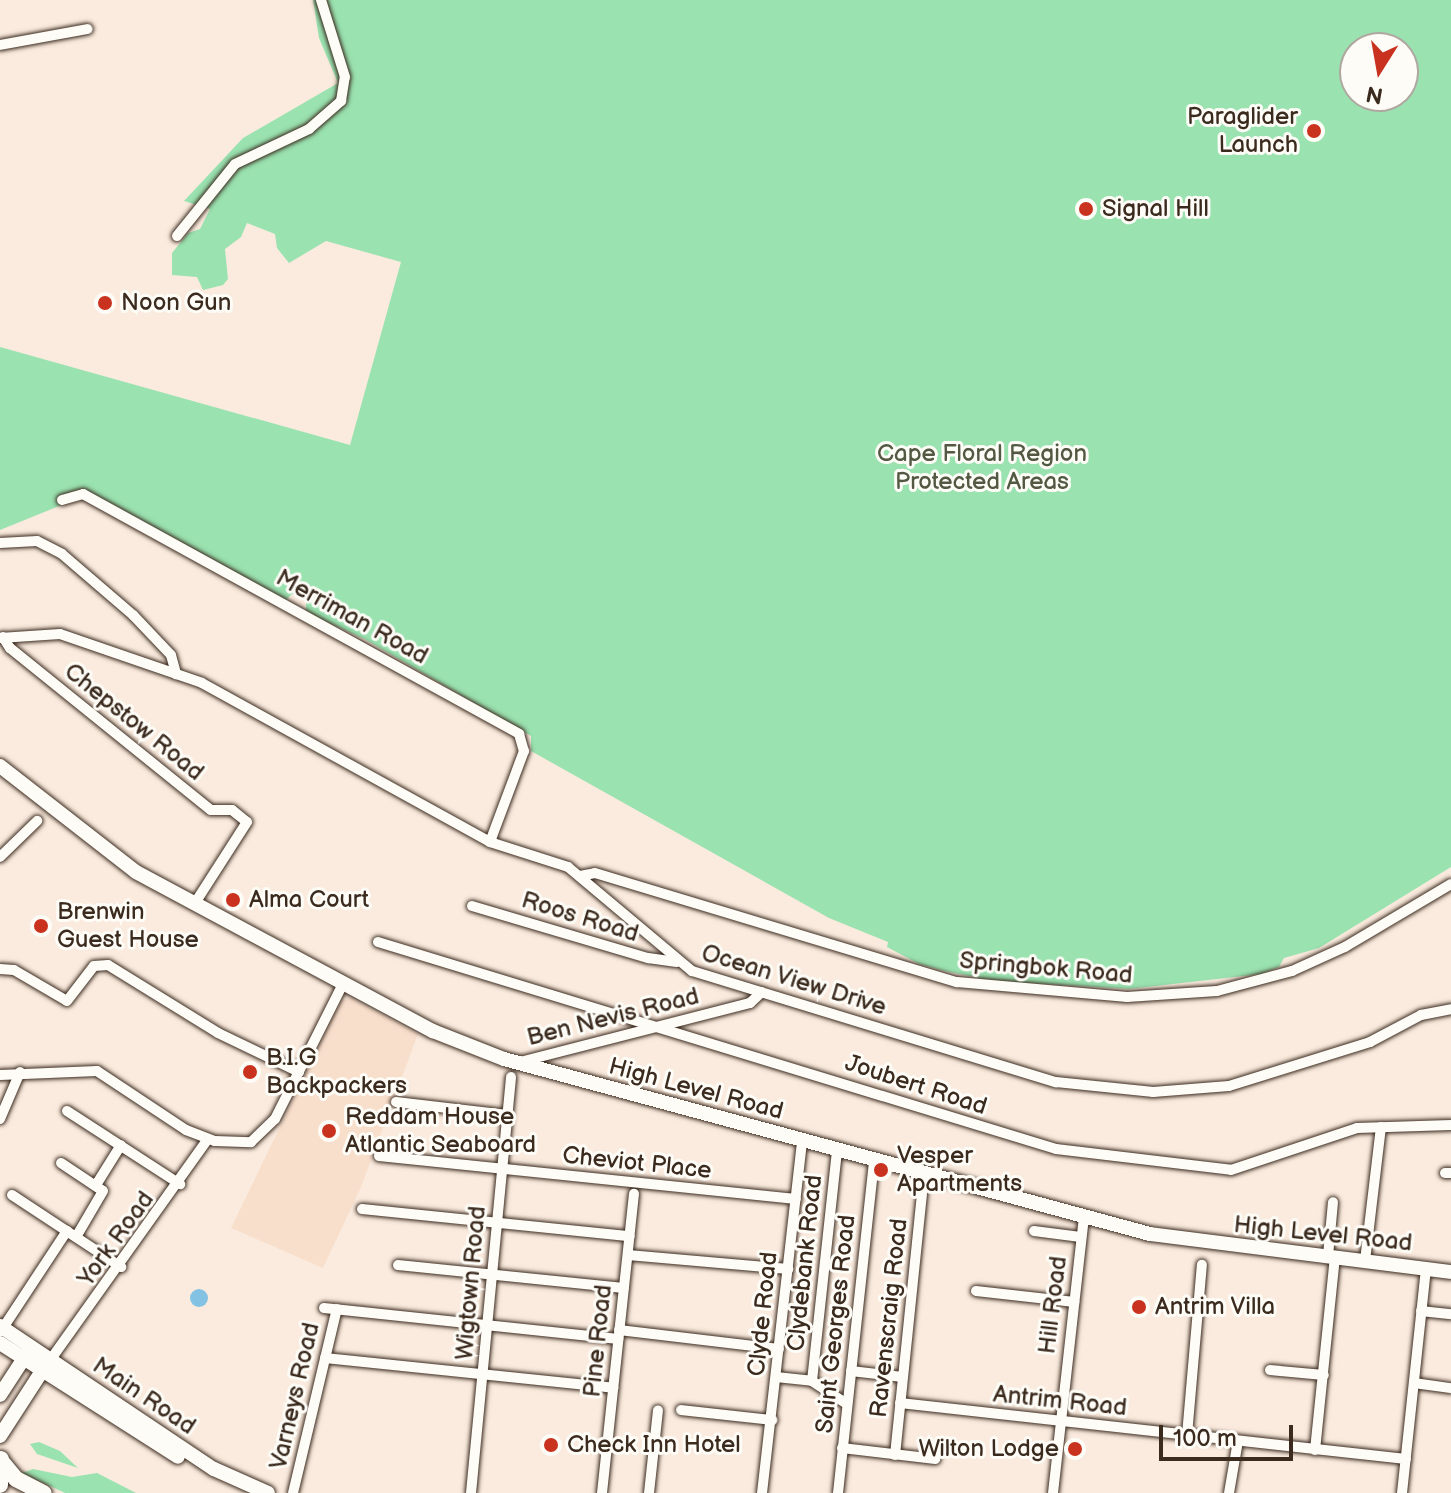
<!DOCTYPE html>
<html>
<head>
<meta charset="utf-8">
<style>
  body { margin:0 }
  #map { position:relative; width:1451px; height:1493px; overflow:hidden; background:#faebde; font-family:"Balsamiq Sans",sans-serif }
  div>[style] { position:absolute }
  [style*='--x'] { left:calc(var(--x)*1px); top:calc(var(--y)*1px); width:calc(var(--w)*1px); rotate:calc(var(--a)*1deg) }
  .built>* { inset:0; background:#f8dfcc }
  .green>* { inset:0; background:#9ae2b0 }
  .water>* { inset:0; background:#84c2e4 }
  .round { border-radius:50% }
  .roads { filter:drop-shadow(0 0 2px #3b2a1e) drop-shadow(0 0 2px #3b2a1e) }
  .street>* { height:10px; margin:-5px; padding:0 5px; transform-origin:5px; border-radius:5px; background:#fdfcf7 }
  .secondary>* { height:14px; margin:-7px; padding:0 7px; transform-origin:7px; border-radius:7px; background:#fdfcf7 }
  .primary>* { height:16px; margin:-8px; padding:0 8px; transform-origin:8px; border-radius:8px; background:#fdfcf7 }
  .dots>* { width:22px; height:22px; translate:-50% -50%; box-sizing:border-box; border:4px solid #fdfcf7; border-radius:50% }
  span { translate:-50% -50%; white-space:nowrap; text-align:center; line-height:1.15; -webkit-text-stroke:6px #fdfcf7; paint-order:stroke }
  .poi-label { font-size:24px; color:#3b2a1e }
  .right { translate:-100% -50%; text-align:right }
  .left { translate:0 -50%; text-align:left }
  .park-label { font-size:24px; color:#535842 }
  .street-label { font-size:24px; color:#3b2a1e }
  .north { position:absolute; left:1339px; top:32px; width:80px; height:80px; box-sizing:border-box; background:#fdfcf7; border:2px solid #afa8a0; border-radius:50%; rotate:191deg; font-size:22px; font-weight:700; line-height:32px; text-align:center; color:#3b2a1e }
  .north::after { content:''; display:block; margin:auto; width:28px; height:36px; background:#c8321e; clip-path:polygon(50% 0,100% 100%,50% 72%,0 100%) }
  .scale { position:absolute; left:1159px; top:1425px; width:134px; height:36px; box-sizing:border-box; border:4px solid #3b2a1e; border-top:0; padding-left:10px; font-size:24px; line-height:28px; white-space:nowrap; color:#3b2a1e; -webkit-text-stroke:6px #fdfcf7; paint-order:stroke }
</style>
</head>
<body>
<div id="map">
  <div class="built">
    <i style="clip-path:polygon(351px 998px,418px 1034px,361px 1187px,323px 1268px,231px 1228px,341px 1001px)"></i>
  </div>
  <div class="green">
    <i style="clip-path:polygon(evenodd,313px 0,1451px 0,1451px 867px,1319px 948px,1284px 958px,1279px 967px,1261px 974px,1129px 989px,995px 981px,944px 971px,919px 964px,887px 947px,888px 942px,829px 918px,531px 751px,531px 736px,366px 640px,306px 612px,306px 597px,292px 594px,286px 600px,98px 497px,74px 500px,0 530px,0 347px,350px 445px,401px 262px,326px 241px,289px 263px,277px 248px,275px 234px,247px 223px,241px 237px,225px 249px,228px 279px,223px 285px,203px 290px,197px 277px,172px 275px,172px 253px,188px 233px,200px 229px,210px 209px,184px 201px,243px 138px,338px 83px,319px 38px,313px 0,1355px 48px,1403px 48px,1403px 96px,1355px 96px,1355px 48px)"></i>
    <i style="clip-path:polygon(39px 1442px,60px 1451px,78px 1468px,37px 1454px,30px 1444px)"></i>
    <i style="clip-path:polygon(33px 1469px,72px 1477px,97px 1473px,136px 1493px,65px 1493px,22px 1473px)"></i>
  </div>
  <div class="water">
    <i class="round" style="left:190px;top:1289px;width:18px;height:18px"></i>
  </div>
  <div class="roads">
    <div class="street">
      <i style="--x:0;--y:45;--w:89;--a:-10.3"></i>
      <i style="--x:177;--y:236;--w:92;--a:-51.1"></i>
      <i style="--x:235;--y:164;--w:82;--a:-25.3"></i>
      <i style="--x:309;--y:129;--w:43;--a:-41.2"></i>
      <i style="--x:341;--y:101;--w:24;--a:-81"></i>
      <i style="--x:345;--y:77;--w:81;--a:-107.3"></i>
      <i style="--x:62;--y:500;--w:22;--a:-16"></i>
      <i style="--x:83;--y:494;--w:498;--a:28.8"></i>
      <i style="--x:519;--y:734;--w:18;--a:74"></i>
      <i style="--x:524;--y:751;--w:97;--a:110.5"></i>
      <i style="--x:0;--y:543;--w:37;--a:-3"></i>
      <i style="--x:37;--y:541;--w:28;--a:27"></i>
      <i style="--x:62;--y:554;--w:94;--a:40.7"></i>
      <i style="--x:133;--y:615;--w:55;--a:46.5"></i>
      <i style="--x:171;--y:655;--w:20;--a:75"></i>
      <i style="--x:3;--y:637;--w:13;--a:58"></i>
      <i style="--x:10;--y:648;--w:258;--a:38.9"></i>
      <i style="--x:211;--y:810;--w:21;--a:0"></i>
      <i style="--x:232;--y:810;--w:19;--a:39"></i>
      <i style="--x:247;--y:822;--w:96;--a:122.7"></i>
      <i style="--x:0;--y:638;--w:60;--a:-3.8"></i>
      <i style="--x:60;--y:634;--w:150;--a:19"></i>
      <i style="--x:202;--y:683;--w:329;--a:28.9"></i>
      <i style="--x:490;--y:842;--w:82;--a:17.8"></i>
      <i style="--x:568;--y:867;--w:162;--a:40"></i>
      <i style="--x:692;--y:971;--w:381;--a:17"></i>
      <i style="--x:1056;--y:1082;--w:98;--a:5.9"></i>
      <i style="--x:1153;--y:1092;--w:76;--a:-4.5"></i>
      <i style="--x:1229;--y:1086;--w:148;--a:-17.3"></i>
      <i style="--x:1370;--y:1042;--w:58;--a:-27.9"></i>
      <i style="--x:1421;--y:1015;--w:31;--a:-11"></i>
      <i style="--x:0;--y:857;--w:52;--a:-44.2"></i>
      <i style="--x:580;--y:876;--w:15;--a:-11"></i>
      <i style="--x:595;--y:873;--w:378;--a:16.8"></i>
      <i style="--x:957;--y:982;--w:171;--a:5"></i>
      <i style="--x:1127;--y:997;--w:90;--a:-3.8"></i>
      <i style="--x:1217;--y:991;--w:78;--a:-14.9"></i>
      <i style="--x:1292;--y:971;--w:58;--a:-24.4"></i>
      <i style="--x:1345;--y:947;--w:123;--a:-30.7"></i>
      <i style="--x:472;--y:906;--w:184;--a:16.5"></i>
      <i style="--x:648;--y:958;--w:29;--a:8"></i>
      <i style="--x:378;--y:942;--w:709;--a:16.98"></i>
      <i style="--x:1056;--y:1149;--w:176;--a:6.8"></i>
      <i style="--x:1231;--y:1170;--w:133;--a:-18.4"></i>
      <i style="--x:1357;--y:1128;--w:94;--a:-1.8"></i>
      <i style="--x:0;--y:969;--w:14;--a:4"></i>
      <i style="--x:14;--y:970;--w:61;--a:30.3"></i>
      <i style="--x:67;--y:1001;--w:44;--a:-52.4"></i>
      <i style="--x:94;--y:966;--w:14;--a:-4"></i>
      <i style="--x:108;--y:965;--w:129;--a:31.7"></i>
      <i style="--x:218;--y:1033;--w:90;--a:25.7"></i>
      <i style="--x:516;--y:1063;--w:242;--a:-14.4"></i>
      <i style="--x:750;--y:1003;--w:16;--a:-43"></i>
      <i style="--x:0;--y:1075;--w:97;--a:-2.4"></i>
      <i style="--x:97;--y:1071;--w:107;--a:33.5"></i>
      <i style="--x:186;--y:1130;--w:31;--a:21"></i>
      <i style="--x:215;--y:1141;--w:36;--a:2"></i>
      <i style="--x:251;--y:1142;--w:33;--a:-44"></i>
      <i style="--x:275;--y:1119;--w:153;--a:-63.3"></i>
      <i style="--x:396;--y:1102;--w:112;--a:6.7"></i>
      <i style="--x:67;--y:1111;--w:135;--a:32.9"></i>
      <i style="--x:0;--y:1119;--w:51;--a:-66.9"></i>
      <i style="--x:379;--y:1156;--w:419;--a:5.9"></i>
      <i style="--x:61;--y:1163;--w:50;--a:33.7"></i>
      <i style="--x:103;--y:1191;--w:53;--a:120.4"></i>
      <i style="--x:1445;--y:1173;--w:6;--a:0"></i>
      <i style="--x:96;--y:1185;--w:47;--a:-58"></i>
      <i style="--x:12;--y:1195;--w:131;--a:33.4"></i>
      <i style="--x:362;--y:1209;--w:269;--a:5.8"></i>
      <i style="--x:1034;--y:1231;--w:47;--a:7.3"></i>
      <i style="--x:628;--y:1255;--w:161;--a:5"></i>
      <i style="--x:1328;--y:1256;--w:54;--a:-84.7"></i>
      <i style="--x:1365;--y:1261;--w:135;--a:-83.2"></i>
      <i style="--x:398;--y:1265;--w:227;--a:5.8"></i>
      <i style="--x:976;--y:1291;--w:99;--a:6.4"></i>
      <i style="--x:324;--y:1308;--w:296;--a:6"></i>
      <i style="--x:1421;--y:1311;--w:30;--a:6"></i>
      <i style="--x:619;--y:1330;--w:161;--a:6.8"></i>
      <i style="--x:1;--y:1331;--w:120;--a:-56.6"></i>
      <i style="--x:325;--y:1358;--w:290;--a:5.9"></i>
      <i style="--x:51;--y:1359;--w:270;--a:-54.5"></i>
      <i style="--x:1270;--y:1370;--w:54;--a:5.3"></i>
      <i style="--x:851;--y:1371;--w:52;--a:6.6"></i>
      <i style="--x:776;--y:1377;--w:36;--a:6"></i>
      <i style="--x:812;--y:1381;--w:42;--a:33.3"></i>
      <i style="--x:812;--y:1381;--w:233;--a:-83.8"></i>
      <i style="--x:1414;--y:1383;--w:37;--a:8"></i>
      <i style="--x:900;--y:1403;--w:509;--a:6.32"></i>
      <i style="--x:681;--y:1410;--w:92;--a:6.3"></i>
      <i style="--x:1187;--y:1435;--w:171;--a:-85"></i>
      <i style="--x:842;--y:1448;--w:94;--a:6.7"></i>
      <i style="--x:1315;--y:1450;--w:194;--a:-84.1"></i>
      <i style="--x:895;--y:1455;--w:270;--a:-84.1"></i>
      <i style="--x:293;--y:1493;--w:189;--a:-76.6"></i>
      <i style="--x:471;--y:1493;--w:418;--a:-84.5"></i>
      <i style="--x:602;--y:1493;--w:301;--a:-83.9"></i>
      <i style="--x:649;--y:1493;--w:83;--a:-83.8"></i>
      <i style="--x:762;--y:1493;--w:355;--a:-83.5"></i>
      <i style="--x:838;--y:1493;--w:336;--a:-83.8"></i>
      <i style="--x:1053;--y:1493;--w:278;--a:-83.6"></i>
      <i style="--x:1229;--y:1493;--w:53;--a:-80.2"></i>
      <i style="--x:1402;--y:1493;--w:226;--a:-83.9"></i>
    </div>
    <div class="secondary">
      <i style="--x:0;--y:766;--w:172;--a:37.9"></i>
      <i style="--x:136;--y:872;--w:337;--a:28.2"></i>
      <i style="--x:433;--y:1031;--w:76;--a:21.5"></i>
      <i style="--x:504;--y:1059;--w:669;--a:15.16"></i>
      <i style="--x:1150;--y:1234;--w:303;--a:7.2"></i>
      <i style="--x:0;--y:1326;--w:257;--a:33.8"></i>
      <i style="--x:214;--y:1469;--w:59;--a:24"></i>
      <i style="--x:0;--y:1343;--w:211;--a:32.6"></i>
      <i style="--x:0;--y:1395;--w:51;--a:-56.9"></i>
      <i style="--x:0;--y:1436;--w:85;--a:-57.1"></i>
    </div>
    <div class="primary">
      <i style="--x:1;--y:1461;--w:23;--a:50"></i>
      <i style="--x:16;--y:1479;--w:31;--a:27"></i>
      <i style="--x:0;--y:1485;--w:26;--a:-88"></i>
    </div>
  </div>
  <div class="dots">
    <i style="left:1314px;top:131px;background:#c8321e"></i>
    <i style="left:1086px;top:209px;background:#c8321e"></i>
    <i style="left:105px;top:303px;background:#c8321e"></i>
    <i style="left:233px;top:900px;background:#c8321e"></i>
    <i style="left:41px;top:926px;background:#c8321e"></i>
    <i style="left:250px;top:1072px;background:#c8321e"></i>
    <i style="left:329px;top:1131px;background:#c8321e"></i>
    <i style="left:881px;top:1170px;background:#c8321e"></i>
    <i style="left:1139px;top:1307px;background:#c8321e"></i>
    <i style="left:551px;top:1445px;background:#c8321e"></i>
    <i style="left:1075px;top:1449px;background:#c8321e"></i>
  </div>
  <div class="poi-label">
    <span class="right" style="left:1298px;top:131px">Paraglider<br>Launch</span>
    <span class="left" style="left:1102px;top:209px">Signal Hill</span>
    <span class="left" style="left:121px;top:303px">Noon Gun</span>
    <span class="left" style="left:249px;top:900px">Alma Court</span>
    <span class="left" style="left:57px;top:926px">Brenwin<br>Guest House</span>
    <span class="left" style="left:266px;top:1072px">B.I.G<br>Backpackers</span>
    <span class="left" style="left:345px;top:1131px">Reddam House<br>Atlantic Seaboard</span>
    <span class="left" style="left:897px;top:1170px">Vesper<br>Apartments</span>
    <span class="left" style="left:1155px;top:1307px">Antrim Villa</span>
    <span class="left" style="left:567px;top:1445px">Check Inn Hotel</span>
    <span class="right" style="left:1059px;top:1449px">Wilton Lodge</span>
  </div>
  <div class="park-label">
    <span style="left:982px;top:468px">Cape Floral Region<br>Protected Areas</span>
  </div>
  <div class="street-label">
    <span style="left:352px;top:617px;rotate:29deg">Merriman Road</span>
    <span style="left:134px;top:722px;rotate:39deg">Chepstow Road</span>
    <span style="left:580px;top:917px;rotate:17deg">Roos Road</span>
    <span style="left:1046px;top:968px;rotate:5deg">Springbok Road</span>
    <span style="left:794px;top:980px;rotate:17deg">Ocean View Drive</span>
    <span style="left:613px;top:1017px;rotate:-14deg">Ben Nevis Road</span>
    <span style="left:916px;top:1085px;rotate:18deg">Joubert Road</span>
    <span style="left:696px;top:1089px;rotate:15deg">High Level Road</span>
    <span style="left:637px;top:1163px;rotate:6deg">Cheviot Place</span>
    <span style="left:1323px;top:1234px;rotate:6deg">High Level Road</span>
    <span style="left:116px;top:1239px;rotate:-54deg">York Road</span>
    <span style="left:805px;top:1263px;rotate:-84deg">Clydebank Road</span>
    <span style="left:471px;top:1283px;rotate:-85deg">Wigtown Road</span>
    <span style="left:1053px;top:1305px;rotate:-83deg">Hill Road</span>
    <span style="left:763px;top:1314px;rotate:-84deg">Clyde Road</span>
    <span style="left:889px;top:1318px;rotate:-84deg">Ravenscraig Road</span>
    <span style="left:836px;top:1324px;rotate:-84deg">Saint Georges Road</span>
    <span style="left:598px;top:1341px;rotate:-84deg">Pine Road</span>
    <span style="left:144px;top:1396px;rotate:34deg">Main Road</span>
    <span style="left:295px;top:1396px;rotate:-77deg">Varneys Road</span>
    <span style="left:1060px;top:1401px;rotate:6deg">Antrim Road</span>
  </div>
  <div class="north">N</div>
  <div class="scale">100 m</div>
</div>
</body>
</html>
